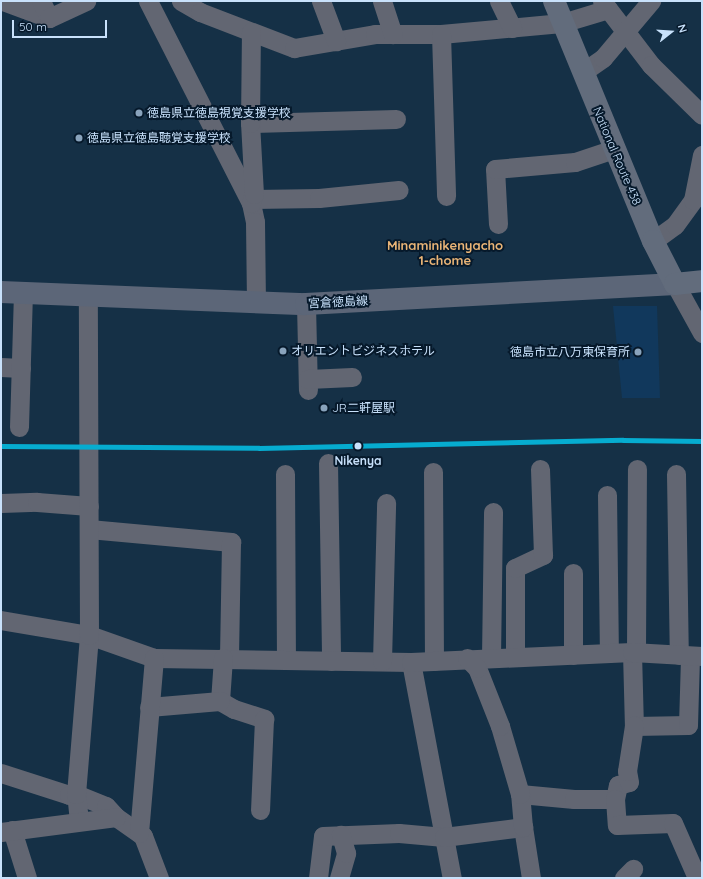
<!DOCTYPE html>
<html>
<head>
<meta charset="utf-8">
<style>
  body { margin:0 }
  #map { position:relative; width:703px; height:879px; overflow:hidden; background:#153046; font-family:Quicksand,"Noto Sans JP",sans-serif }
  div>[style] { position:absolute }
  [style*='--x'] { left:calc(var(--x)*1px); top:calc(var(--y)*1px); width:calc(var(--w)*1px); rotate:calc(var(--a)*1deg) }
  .built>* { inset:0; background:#11385c }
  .minor>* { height:19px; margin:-9.5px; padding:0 9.5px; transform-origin:9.5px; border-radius:9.5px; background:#626672 }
  .major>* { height:22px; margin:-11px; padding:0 11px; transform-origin:11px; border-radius:11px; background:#5c6678 }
  .highway>* { height:22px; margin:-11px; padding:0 11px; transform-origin:11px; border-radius:11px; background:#626c7c }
  .rail-1>* { height:5px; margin:-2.5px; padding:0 2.5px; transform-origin:2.5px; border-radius:2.5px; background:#06acd0 }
  .dots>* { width:11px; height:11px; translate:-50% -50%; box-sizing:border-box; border:2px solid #06192b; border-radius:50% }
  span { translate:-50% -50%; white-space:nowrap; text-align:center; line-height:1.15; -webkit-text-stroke:4px #06192b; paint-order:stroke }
  .poi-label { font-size:12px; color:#c8e1fb }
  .left { translate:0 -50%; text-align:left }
  .right { translate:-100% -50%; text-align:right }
  .street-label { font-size:12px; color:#c8e1fb }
  .stop-label { font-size:12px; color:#c8e1fb; font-weight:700 }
  .neighbourhood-label { font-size:13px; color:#eab577; font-weight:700 }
  .frame { position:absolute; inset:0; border:2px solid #c8e1fb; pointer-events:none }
  .north { position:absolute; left:651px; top:12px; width:40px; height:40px; -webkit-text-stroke:3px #06192b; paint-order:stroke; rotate:73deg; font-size:11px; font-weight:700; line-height:16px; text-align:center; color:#c8e1fb }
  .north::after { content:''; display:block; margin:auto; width:14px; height:18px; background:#c8e1fb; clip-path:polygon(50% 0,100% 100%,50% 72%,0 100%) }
  .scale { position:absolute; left:12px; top:20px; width:95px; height:18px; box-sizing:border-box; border:2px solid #c8e1fb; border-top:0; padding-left:5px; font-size:12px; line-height:14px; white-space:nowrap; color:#c8e1fb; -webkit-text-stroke:3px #06192b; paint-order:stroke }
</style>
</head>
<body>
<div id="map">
  <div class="built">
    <i style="clip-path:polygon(613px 306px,657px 306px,660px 398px,622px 398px)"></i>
  </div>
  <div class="minor">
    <i style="--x:3;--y:1;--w:49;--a:20.3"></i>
    <i style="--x:49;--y:18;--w:19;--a:-115"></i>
    <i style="--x:148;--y:1;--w:227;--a:63"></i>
    <i style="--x:251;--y:203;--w:19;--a:78"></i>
    <i style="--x:255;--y:222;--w:80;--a:89.3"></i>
    <i style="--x:181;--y:1;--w:22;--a:30"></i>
    <i style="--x:200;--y:12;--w:101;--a:21"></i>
    <i style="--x:294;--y:48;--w:82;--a:-9.8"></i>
    <i style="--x:375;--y:34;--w:66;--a:0"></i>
    <i style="--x:441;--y:34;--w:121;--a:-5.2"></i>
    <i style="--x:562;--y:23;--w:48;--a:-16.9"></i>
    <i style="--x:321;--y:1;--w:43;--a:69.4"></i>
    <i style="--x:382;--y:1;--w:35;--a:72"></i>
    <i style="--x:499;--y:1;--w:30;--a:64"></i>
    <i style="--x:602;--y:1;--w:81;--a:52.6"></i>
    <i style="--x:651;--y:65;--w:71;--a:44.4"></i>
    <i style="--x:49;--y:18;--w:41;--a:-24.7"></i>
    <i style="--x:441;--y:34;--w:162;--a:88.2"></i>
    <i style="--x:583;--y:72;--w:24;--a:-35"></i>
    <i style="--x:603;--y:58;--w:75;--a:-49.9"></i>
    <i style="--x:250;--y:123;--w:146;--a:-1.6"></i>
    <i style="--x:253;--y:199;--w:66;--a:-0.9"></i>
    <i style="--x:319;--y:198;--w:80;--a:-5.7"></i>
    <i style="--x:251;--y:203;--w:9;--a:-72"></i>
    <i style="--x:254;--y:194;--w:71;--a:-93.2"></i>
    <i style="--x:250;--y:123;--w:91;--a:-89.4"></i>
    <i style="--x:498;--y:224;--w:55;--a:-93.1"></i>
    <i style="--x:495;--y:169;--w:80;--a:-5"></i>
    <i style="--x:575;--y:162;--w:41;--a:-18.4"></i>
    <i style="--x:653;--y:241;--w:27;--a:-36"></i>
    <i style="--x:675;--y:225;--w:31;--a:-54"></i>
    <i style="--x:693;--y:200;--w:46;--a:-78.7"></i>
    <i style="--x:675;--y:284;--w:56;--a:61.1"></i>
    <i style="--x:306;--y:304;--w:86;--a:88.7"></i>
    <i style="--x:1;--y:367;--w:20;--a:3"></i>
    <i style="--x:308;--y:379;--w:44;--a:-2.6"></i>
    <i style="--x:19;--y:427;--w:134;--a:-88.3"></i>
    <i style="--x:328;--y:463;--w:198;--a:89.1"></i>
    <i style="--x:433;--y:472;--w:189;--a:89.7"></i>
    <i style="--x:285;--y:474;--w:185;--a:89.7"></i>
    <i style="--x:676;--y:474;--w:181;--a:89.1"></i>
    <i style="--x:607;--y:495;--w:158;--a:89.3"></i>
    <i style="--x:1;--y:503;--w:36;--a:-2"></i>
    <i style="--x:37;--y:502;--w:52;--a:4.4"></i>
    <i style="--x:89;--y:529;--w:143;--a:5.2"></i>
    <i style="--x:231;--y:542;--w:116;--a:91"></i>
    <i style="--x:573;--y:573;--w:82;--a:90"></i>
    <i style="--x:1;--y:620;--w:89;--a:9.7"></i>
    <i style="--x:89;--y:635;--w:69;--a:19.5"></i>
    <i style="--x:154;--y:658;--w:257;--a:0.9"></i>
    <i style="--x:411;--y:662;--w:220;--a:79.3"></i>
    <i style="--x:632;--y:652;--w:74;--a:88.5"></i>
    <i style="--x:634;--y:726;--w:54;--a:-1.1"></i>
    <i style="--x:688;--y:725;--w:69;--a:-88.3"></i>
    <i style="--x:636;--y:652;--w:183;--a:-89.7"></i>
    <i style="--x:515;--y:657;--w:89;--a:-90"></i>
    <i style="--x:515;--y:568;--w:31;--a:-25"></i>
    <i style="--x:543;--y:555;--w:86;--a:-92"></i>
    <i style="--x:223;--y:658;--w:43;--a:94"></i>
    <i style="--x:220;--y:701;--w:16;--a:30"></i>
    <i style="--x:234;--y:709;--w:32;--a:18"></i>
    <i style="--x:264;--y:719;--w:91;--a:92.5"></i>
    <i style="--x:491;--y:658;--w:146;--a:-89.2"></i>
    <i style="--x:382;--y:661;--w:158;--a:-88.5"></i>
    <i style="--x:411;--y:662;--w:221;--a:-2.6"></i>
    <i style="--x:632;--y:652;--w:70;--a:3.3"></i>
    <i style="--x:149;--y:707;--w:71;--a:-4.8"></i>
    <i style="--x:1;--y:773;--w:71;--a:17.9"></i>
    <i style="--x:69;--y:795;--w:7;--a:-8"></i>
    <i style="--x:76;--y:794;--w:32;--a:22"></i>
    <i style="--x:106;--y:806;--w:15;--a:48"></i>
    <i style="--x:116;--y:817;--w:33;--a:35"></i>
    <i style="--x:143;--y:836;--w:45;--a:69.1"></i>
    <i style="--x:520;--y:794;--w:54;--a:5.3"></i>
    <i style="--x:574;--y:799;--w:41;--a:0"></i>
    <i style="--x:615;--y:799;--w:14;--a:-78"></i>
    <i style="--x:618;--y:785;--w:11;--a:-15"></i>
    <i style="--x:629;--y:782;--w:11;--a:-100"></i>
    <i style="--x:627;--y:771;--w:46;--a:-81.2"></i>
    <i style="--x:615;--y:799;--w:26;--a:86"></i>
    <i style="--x:617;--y:825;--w:56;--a:-2"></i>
    <i style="--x:673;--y:823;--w:55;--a:66.3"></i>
    <i style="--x:79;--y:821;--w:27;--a:-96"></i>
    <i style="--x:76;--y:794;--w:160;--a:-85.3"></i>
    <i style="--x:89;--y:635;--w:339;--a:-90.2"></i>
    <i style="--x:523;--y:827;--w:52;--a:81.1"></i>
    <i style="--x:12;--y:830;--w:50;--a:72.6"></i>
    <i style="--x:1;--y:832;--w:116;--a:-7.4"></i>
    <i style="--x:139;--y:833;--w:176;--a:-85.1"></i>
    <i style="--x:318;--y:878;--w:42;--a:-83.2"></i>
    <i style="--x:323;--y:836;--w:76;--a:-2.3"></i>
    <i style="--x:399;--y:833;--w:45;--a:5.1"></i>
    <i style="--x:444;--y:837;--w:80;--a:-7.2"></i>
    <i style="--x:523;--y:827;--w:33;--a:-95"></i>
    <i style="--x:520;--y:794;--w:71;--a:-106.4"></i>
    <i style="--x:500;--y:726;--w:62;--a:-111.6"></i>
    <i style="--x:477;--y:668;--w:14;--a:-135"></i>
    <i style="--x:339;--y:878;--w:26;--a:-74"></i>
    <i style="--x:346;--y:853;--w:19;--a:-106"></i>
    <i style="--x:624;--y:878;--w:13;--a:-45"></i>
  </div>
  <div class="major">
    <i style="--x:1;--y:292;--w:305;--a:2.3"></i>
    <i style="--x:306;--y:304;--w:370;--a:-3.1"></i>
  </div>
  <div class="highway">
    <i style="--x:554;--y:1;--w:260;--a:67.6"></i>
    <i style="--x:653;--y:241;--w:48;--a:62.9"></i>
    <i style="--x:675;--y:284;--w:27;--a:-6"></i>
  </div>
  <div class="rail-1">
    <i style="--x:1;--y:446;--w:258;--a:0.4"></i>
    <i style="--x:259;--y:448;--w:364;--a:-1.3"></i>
    <i style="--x:623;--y:440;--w:79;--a:0.7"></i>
  </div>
  <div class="dots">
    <i style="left:139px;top:113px;background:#89a3bc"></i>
    <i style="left:79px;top:138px;background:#89a3bc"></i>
    <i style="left:283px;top:351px;background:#89a3bc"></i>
    <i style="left:638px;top:352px;background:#89a3bc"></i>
    <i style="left:324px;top:408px;background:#89a3bc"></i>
    <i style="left:358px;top:446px;background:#c8e1fb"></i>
  </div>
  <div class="poi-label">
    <span class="left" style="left:147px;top:113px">徳島県立徳島視覚支援学校</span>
    <span class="left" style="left:87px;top:138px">徳島県立徳島聴覚支援学校</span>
    <span class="left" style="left:291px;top:351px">オリエントビジネスホテル</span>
    <span class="right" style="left:630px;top:352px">徳島市立八万東保育所</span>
    <span class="left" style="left:332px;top:408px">JR二軒屋駅</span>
  </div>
  <div class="street-label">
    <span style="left:617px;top:156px;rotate:67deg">National Route 438</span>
    <span style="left:338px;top:302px;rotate:-3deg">宮倉徳島線</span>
  </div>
  <div class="stop-label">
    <span style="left:358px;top:461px">Nikenya</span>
  </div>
  <div class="neighbourhood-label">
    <span style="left:445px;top:253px">Minaminikenyacho<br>1-chome</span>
  </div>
  <div class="frame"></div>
  <div class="north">N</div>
  <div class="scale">50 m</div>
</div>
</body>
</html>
